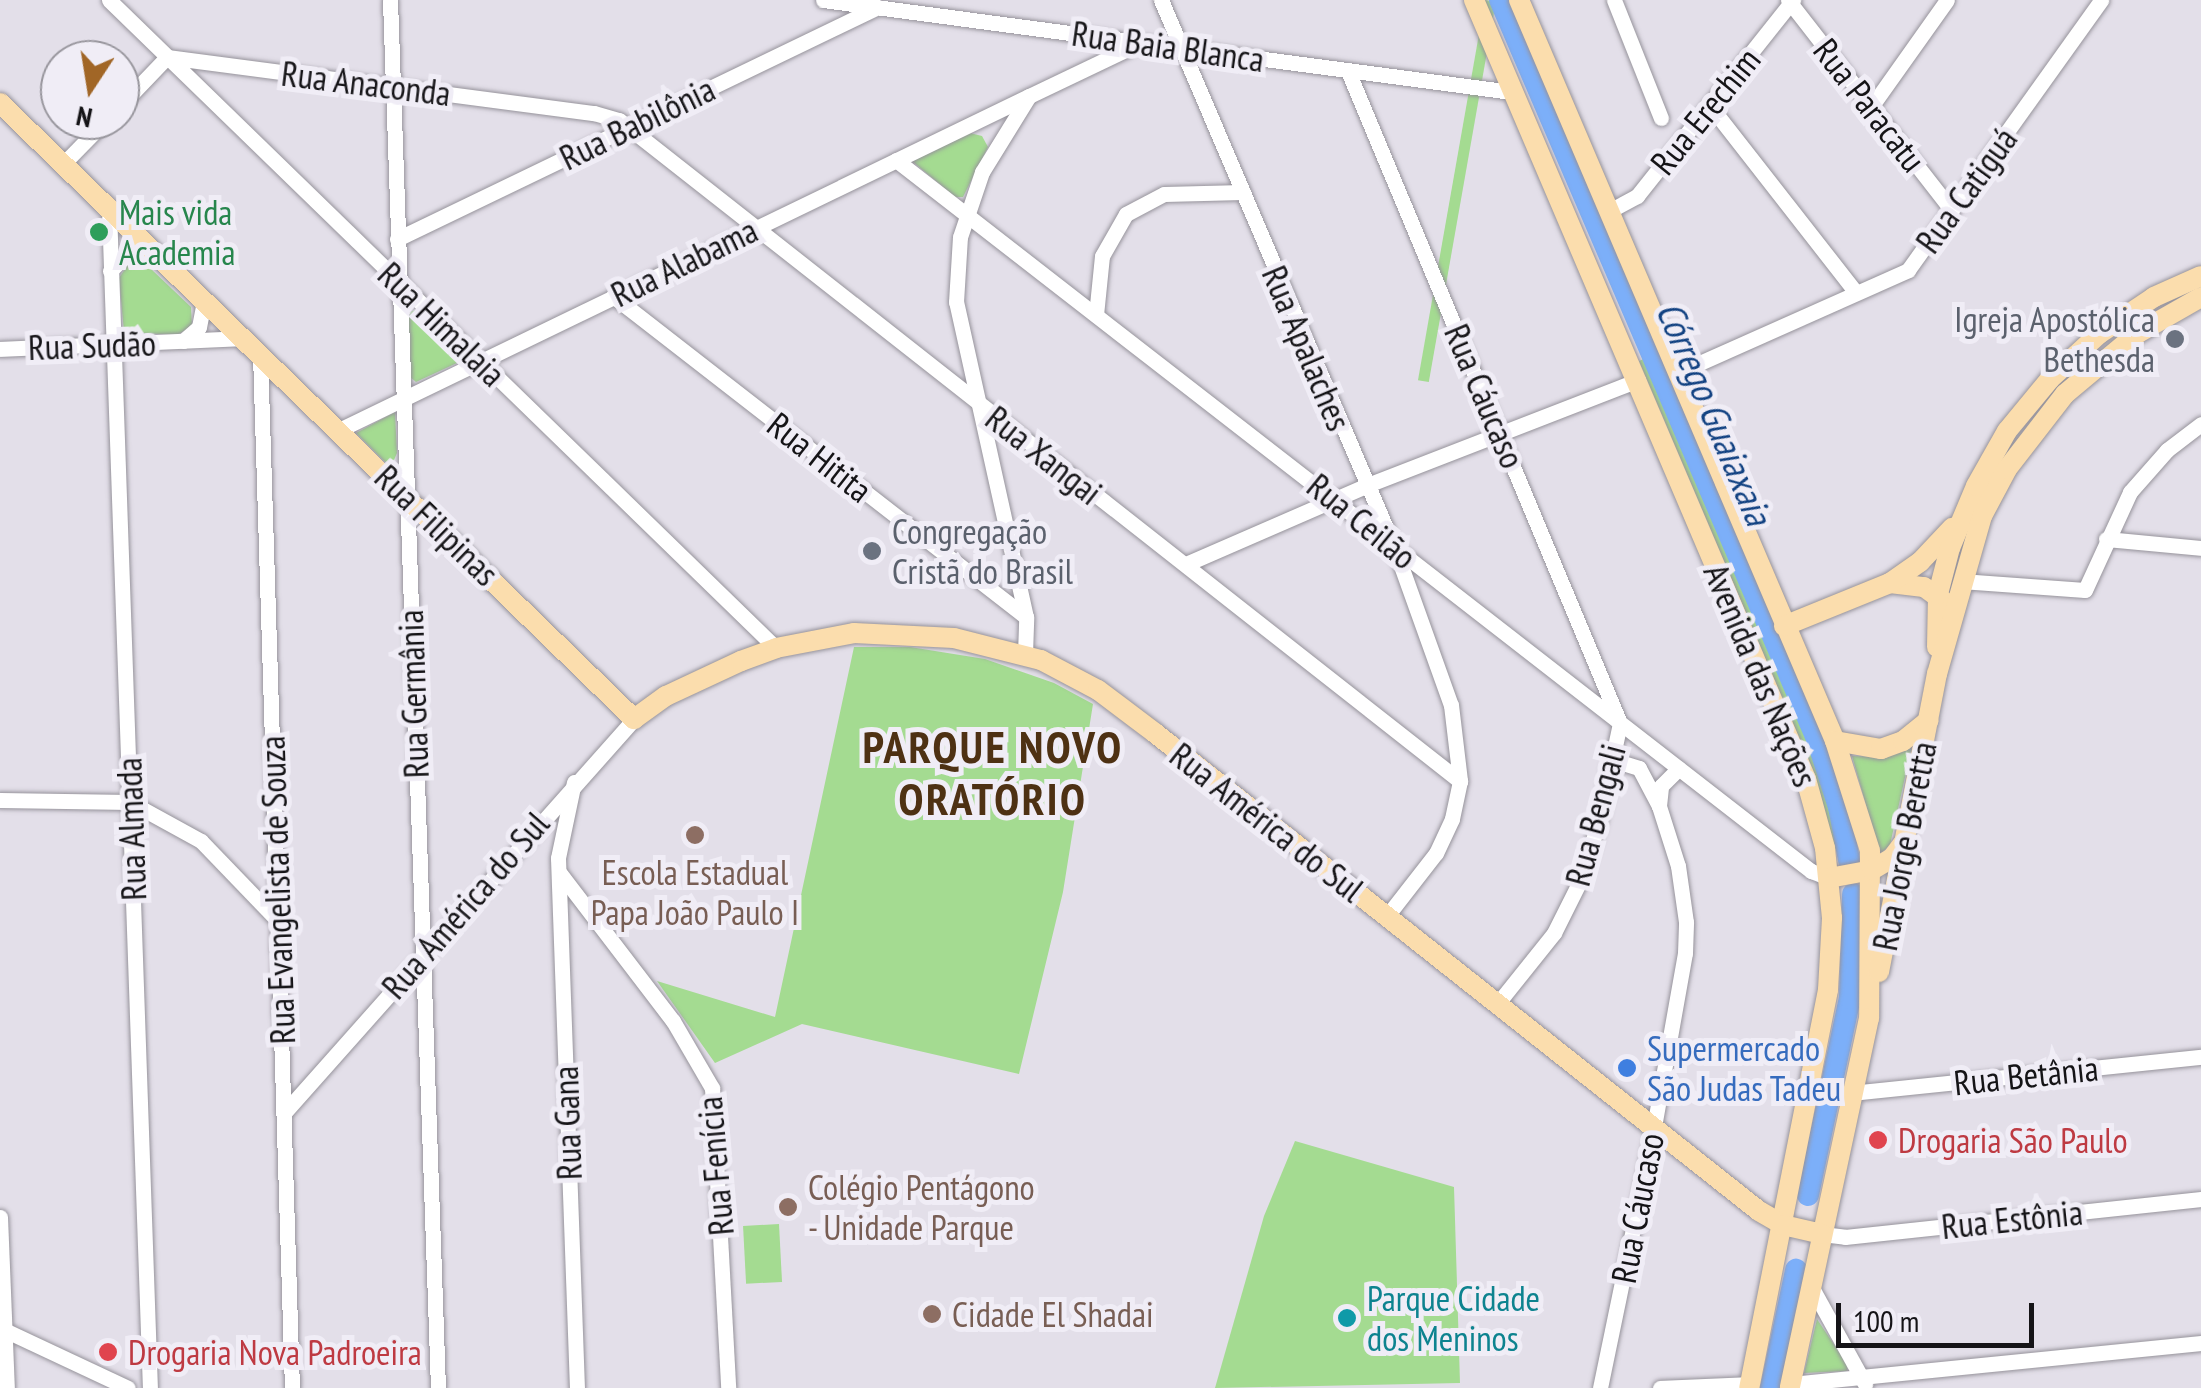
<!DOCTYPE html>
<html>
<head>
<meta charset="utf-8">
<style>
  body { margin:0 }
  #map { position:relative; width:2201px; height:1388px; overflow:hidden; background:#e3dfe9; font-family:"PT Sans Narrow",sans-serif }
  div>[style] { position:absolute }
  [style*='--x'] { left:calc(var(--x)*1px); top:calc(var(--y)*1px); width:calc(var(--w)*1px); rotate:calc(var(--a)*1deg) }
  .green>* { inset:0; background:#a4db91; transform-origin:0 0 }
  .river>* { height:22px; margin:-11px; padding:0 11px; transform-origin:11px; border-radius:11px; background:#7caff9 }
  .roads { filter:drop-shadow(0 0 2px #96939b) drop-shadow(0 0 2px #96939b) }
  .minor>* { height:15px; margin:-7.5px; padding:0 7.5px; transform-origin:7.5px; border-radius:7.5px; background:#fff }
  .major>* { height:20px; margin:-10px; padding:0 10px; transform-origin:10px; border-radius:10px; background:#fbddad }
  .dots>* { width:28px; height:28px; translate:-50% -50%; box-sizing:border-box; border:5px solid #f0edf6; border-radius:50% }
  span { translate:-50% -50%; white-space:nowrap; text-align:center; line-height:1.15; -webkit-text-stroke:10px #f0edf6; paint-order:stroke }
  .street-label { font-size:35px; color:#151417 }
  .leisure-label { font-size:35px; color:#27864d }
  .left { translate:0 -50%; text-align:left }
  .worship-label { font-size:35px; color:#5b616d }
  .right { translate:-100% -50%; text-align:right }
  .education-label { font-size:35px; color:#785e54 }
  .shop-label { font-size:35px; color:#366cbe }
  .health-label { font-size:35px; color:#be3a42 }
  .culture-label { font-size:35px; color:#0d838f }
  .water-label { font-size:38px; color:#124282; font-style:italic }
  .district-label { font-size:45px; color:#4e3113; font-weight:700; letter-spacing:2.5px }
  .north { position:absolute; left:40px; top:40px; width:100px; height:100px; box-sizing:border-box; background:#f0edf6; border:2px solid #98969d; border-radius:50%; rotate:192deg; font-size:28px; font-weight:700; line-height:40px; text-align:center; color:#151417 }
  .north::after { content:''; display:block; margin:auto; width:35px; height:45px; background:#a16626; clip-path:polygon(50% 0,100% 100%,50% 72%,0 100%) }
  .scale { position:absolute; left:1836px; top:1303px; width:198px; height:45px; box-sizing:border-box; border:5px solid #151417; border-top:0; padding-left:12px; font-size:30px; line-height:35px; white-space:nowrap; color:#151417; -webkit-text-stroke:8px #f0edf6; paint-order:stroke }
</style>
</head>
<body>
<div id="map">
  <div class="green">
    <i style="left:1485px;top:0;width:11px;height:386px;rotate:10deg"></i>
    <i style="clip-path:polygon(970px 133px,982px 136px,988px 147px,963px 197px,955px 197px,912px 161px)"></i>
    <i style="clip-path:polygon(136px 263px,150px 268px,191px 307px,192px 326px,177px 335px,124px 332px,119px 278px,127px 266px)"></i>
    <i style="clip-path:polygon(415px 310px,460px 356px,457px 363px,416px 382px,410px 377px,408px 313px)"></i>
    <i style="clip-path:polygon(1648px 357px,1812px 741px,1834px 808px,1844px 855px,1836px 851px,1815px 775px,1639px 361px)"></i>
    <i style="clip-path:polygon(395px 412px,397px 453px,394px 460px,385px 462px,356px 433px)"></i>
    <i style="clip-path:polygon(854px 647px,910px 647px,985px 659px,1054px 683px,1093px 704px,1063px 892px,1019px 1074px,802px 1024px,715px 1063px,657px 981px,775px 1017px)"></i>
    <i style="clip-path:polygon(1913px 741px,1890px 845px,1880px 854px,1852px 756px,1881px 757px)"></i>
    <i style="clip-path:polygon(1295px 1141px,1454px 1187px,1460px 1383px,1215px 1388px,1264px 1216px)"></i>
    <i style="left:779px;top:1224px;width:58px;height:36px;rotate:87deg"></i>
    <i style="clip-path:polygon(1817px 1319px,1847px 1364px,1847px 1371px,1804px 1373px)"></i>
  </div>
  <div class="river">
    <i style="--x:1500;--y:0;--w:804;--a:66.78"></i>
    <i style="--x:1817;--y:739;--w:71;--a:72.1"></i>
    <i style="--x:1839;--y:807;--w:54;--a:79.3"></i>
    <i style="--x:1808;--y:1195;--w:201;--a:-78"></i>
    <i style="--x:1850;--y:998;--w:104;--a:-88.3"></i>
    <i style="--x:1771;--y:1388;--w:121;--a:-78"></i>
  </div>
  <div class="roads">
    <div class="minor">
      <i style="--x:109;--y:0;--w:930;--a:44.17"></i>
      <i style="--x:390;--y:0;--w:1389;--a:88.02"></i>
      <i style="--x:823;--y:0;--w:695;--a:7.61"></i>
      <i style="--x:1161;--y:0;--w:597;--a:66.91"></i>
      <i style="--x:1395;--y:549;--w:166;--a:70.3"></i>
      <i style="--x:1451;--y:705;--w:77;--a:83.2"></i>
      <i style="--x:1460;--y:781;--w:39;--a:102"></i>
      <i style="--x:1452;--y:819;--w:38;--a:115"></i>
      <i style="--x:1436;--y:853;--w:80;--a:127.9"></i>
      <i style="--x:1614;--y:0;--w:127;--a:68.3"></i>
      <i style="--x:1788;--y:0;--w:267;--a:52.1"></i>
      <i style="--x:1348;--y:71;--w:706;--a:67.36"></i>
      <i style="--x:1620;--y:723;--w:100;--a:102.1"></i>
      <i style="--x:1599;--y:821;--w:63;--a:107.6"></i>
      <i style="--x:1580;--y:881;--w:58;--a:116.6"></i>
      <i style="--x:1554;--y:933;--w:90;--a:128.7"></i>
      <i style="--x:120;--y:106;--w:68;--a:-46.2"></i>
      <i style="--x:167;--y:57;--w:431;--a:7.5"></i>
      <i style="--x:594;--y:113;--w:26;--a:16"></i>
      <i style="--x:619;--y:120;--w:1070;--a:38.17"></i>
      <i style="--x:1711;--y:107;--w:234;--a:52"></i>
      <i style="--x:1871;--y:107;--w:131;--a:-54.6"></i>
      <i style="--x:896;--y:160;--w:1159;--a:37.85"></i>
      <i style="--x:1811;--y:871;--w:19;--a:21"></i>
      <i style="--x:64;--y:163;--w:60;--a:-45.7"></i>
      <i style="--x:109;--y:210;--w:1179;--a:88.01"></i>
      <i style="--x:1609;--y:211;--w:32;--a:-28"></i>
      <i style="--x:1637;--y:196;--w:251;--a:-51.5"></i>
      <i style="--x:397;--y:239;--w:534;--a:-25.75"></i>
      <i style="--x:110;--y:271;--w:21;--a:-45"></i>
      <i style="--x:125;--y:256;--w:29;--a:-6"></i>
      <i style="--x:613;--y:296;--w:523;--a:37.86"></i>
      <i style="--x:1096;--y:315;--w:59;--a:-84.2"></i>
      <i style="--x:1102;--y:256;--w:48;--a:-60.3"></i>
      <i style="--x:1126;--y:214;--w:43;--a:-27.8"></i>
      <i style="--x:1164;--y:194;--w:79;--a:-1.5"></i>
      <i style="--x:183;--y:341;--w:21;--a:-41"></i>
      <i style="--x:199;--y:327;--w:26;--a:-79"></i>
      <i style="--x:0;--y:349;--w:243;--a:-2.6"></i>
      <i style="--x:260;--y:354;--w:1034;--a:88.23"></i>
      <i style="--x:1677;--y:373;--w:253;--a:-24"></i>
      <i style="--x:1908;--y:270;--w:332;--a:-54.4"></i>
      <i style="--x:339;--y:430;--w:767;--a:-25.83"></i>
      <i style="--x:2106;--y:539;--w:95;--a:5.4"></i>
      <i style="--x:1186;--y:564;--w:195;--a:-23.5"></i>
      <i style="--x:1365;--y:486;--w:293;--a:-21.2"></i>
      <i style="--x:1961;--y:581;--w:124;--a:4.2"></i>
      <i style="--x:2085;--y:590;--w:108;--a:-65.3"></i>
      <i style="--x:2130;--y:492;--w:56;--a:-48.6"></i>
      <i style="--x:2167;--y:450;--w:43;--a:-37.4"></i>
      <i style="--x:1025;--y:654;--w:37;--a:-88"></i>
      <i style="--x:1026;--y:617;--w:323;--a:-102.5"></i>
      <i style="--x:956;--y:302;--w:65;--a:-86.5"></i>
      <i style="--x:960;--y:237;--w:69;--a:-71.3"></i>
      <i style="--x:982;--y:172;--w:89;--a:-58.3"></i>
      <i style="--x:1029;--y:96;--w:123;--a:-25.5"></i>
      <i style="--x:574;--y:782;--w:78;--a:101.9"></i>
      <i style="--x:558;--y:858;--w:530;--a:87.95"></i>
      <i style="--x:0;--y:800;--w:130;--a:0.9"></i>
      <i style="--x:130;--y:802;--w:81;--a:28.8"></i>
      <i style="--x:201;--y:841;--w:111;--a:46.1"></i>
      <i style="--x:1659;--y:806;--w:20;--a:-84"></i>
      <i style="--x:1661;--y:786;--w:25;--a:-45"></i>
      <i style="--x:559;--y:872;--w:188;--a:52.6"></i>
      <i style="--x:673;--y:1021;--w:78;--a:59.8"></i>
      <i style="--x:712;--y:1088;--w:300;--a:86.9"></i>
      <i style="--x:1851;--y:1093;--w:352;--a:-5.9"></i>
      <i style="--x:284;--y:1113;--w:527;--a:-48.38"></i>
      <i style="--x:0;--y:1217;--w:171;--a:87.7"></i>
      <i style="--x:1822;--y:1234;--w:23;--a:7"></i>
      <i style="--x:1845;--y:1237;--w:358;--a:-6.1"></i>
      <i style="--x:1812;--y:1288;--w:110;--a:61.1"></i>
      <i style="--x:0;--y:1328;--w:141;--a:25.1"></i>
      <i style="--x:1791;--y:1384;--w:412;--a:-5.7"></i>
      <i style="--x:1600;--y:1388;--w:267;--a:-78.3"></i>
      <i style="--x:1654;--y:1127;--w:177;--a:-79.9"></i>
      <i style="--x:1685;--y:953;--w:31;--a:-88"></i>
      <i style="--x:1686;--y:922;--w:57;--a:-98.1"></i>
      <i style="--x:1678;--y:866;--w:63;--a:-107.6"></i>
      <i style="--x:1659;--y:806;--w:43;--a:-117.8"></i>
      <i style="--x:1639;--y:768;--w:17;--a:-163"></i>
      <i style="--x:1623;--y:763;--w:14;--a:163"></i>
      <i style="--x:1660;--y:1388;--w:90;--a:-2.5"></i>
    </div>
    <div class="major">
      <i style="--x:1474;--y:0;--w:847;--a:66.92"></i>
      <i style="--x:1806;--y:779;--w:72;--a:74.6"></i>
      <i style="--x:1825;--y:848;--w:70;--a:84.3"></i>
      <i style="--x:1832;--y:918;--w:72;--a:93.2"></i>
      <i style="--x:1828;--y:990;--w:406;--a:101.2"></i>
      <i style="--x:1519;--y:0;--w:806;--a:66.9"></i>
      <i style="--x:1835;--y:741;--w:115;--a:72.3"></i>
      <i style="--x:1870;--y:851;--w:167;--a:90.3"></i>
      <i style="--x:1869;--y:1018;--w:378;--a:102.1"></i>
      <i style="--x:0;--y:103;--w:884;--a:44.17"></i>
      <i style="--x:634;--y:719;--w:39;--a:-36"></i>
      <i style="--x:666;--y:696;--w:83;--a:-25"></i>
      <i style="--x:741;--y:661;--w:37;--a:-20"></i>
      <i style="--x:776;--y:648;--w:79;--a:-10.9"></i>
      <i style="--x:854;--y:633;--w:100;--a:2.9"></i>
      <i style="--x:954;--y:638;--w:90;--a:14.2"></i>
      <i style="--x:1041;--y:660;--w:64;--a:27.8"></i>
      <i style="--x:1098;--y:690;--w:71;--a:37"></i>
      <i style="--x:1155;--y:733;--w:770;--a:38.36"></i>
      <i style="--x:1759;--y:1211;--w:28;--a:30"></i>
      <i style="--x:1783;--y:1225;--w:40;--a:13"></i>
      <i style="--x:1890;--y:583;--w:34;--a:7"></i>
      <i style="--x:1924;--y:587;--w:27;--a:36"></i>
      <i style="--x:1784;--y:626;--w:114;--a:-22.1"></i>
      <i style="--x:1890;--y:583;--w:37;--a:-35"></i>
      <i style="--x:1920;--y:562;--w:47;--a:-46.7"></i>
      <i style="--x:1937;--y:647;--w:53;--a:-88.9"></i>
      <i style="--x:1938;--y:594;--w:48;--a:-75.4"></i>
      <i style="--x:1950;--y:548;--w:67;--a:-67.2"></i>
      <i style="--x:1976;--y:486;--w:63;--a:-60.6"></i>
      <i style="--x:2007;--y:431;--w:67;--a:-50.4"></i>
      <i style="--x:2050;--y:379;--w:67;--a:-42.6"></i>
      <i style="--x:2099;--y:334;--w:66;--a:-33.9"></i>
      <i style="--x:2154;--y:297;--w:51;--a:-24.1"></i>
      <i style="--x:1835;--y:741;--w:47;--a:9.9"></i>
      <i style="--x:1881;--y:749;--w:23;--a:-20"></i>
      <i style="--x:1903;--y:741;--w:33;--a:-39"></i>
      <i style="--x:1829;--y:878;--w:44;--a:-10.5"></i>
      <i style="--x:1872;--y:870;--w:23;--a:-31"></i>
      <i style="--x:1892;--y:858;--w:21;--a:-53"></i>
      <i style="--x:1879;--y:972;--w:304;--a:-79"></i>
      <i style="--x:1937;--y:674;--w:164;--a:-74.1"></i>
      <i style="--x:1982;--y:516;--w:53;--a:-62"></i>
      <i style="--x:2007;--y:469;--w:95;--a:-52.3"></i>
      <i style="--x:2065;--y:394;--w:95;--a:-39.9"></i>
      <i style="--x:2138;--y:333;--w:73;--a:-29.7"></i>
    </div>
  </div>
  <div class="dots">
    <i style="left:99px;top:232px;background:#2e9e5b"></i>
    <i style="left:2175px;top:339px;background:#6b7280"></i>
    <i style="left:872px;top:551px;background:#6b7280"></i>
    <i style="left:695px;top:835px;background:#8d6e63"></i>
    <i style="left:1627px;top:1068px;background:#3f7fe0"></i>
    <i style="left:1878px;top:1140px;background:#e0444e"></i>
    <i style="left:788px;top:1207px;background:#8d6e63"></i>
    <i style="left:932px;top:1314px;background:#8d6e63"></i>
    <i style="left:1347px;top:1318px;background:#0f9aa8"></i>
    <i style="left:108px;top:1352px;background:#e0444e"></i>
  </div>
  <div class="street-label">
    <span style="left:1168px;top:46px;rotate:8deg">Rua Baia Blanca</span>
    <span style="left:366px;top:83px;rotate:7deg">Rua Anaconda</span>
    <span style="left:1870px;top:105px;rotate:52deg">Rua Paracatu</span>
    <span style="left:1705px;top:111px;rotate:-51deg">Rua Erechim</span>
    <span style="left:637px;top:123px;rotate:-26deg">Rua Babilônia</span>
    <span style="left:1966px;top:190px;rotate:-54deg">Rua Catiguá</span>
    <span style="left:684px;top:262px;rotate:-26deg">Rua Alabama</span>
    <span style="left:442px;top:324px;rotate:44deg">Rua Himalaia</span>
    <span style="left:92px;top:345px;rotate:-2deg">Rua Sudão</span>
    <span style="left:1307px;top:348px;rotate:67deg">Rua Apalaches</span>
    <span style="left:1485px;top:396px;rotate:67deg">Rua Cáucaso</span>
    <span style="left:1044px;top:455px;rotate:38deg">Rua Xangai</span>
    <span style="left:820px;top:457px;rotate:38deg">Rua Hitita</span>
    <span style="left:1362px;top:521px;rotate:39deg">Rua Ceilão</span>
    <span style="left:437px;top:525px;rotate:44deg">Rua Filipinas</span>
    <span style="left:1761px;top:675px;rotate:67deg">Avenida das Nações</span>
    <span style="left:413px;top:694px;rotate:-92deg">Rua Germânia</span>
    <span style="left:1595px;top:815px;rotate:-75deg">Rua Bengali</span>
    <span style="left:1267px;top:822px;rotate:38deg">Rua América do Sul</span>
    <span style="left:131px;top:829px;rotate:-92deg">Rua Almada</span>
    <span style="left:1904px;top:846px;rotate:-79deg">Rua Jorge Beretta</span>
    <span style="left:277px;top:890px;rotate:-92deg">Rua Evangelista de Souza</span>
    <span style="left:465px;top:905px;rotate:-49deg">Rua América do Sul</span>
    <span style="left:2026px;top:1075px;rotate:-6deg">Rua Betânia</span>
    <span style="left:567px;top:1123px;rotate:-92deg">Rua Gana</span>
    <span style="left:715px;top:1166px;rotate:-95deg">Rua Fenícia</span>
    <span style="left:1637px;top:1208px;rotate:-79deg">Rua Cáucaso</span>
    <span style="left:2012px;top:1219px;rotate:-6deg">Rua Estônia</span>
  </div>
  <div class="leisure-label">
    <span class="left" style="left:119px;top:232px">Mais vida<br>Academia</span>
  </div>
  <div class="worship-label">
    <span class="right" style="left:2155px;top:339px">Igreja Apostólica<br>Bethesda</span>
    <span class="left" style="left:892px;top:551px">Congregação<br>Cristã do Brasil</span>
  </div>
  <div class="education-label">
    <span style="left:695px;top:892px">Escola Estadual<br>Papa João Paulo I</span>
    <span class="left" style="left:808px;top:1207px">Colégio Pentágono<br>- Unidade Parque</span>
    <span class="left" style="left:952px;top:1314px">Cidade El Shadai</span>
  </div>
  <div class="shop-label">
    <span class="left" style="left:1647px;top:1068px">Supermercado<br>São Judas Tadeu</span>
  </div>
  <div class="health-label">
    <span class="left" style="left:1898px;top:1140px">Drogaria São Paulo</span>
    <span class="left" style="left:128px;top:1352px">Drogaria Nova Padroeira</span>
  </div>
  <div class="culture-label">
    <span class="left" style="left:1367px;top:1318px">Parque Cidade<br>dos Meninos</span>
  </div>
  <div class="water-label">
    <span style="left:1715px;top:413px;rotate:67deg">Córrego Guaiaxaia</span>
  </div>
  <div class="district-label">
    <span style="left:993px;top:773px">PARQUE NOVO<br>ORATÓRIO</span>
  </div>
  <div class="north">N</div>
  <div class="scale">100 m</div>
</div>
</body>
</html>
